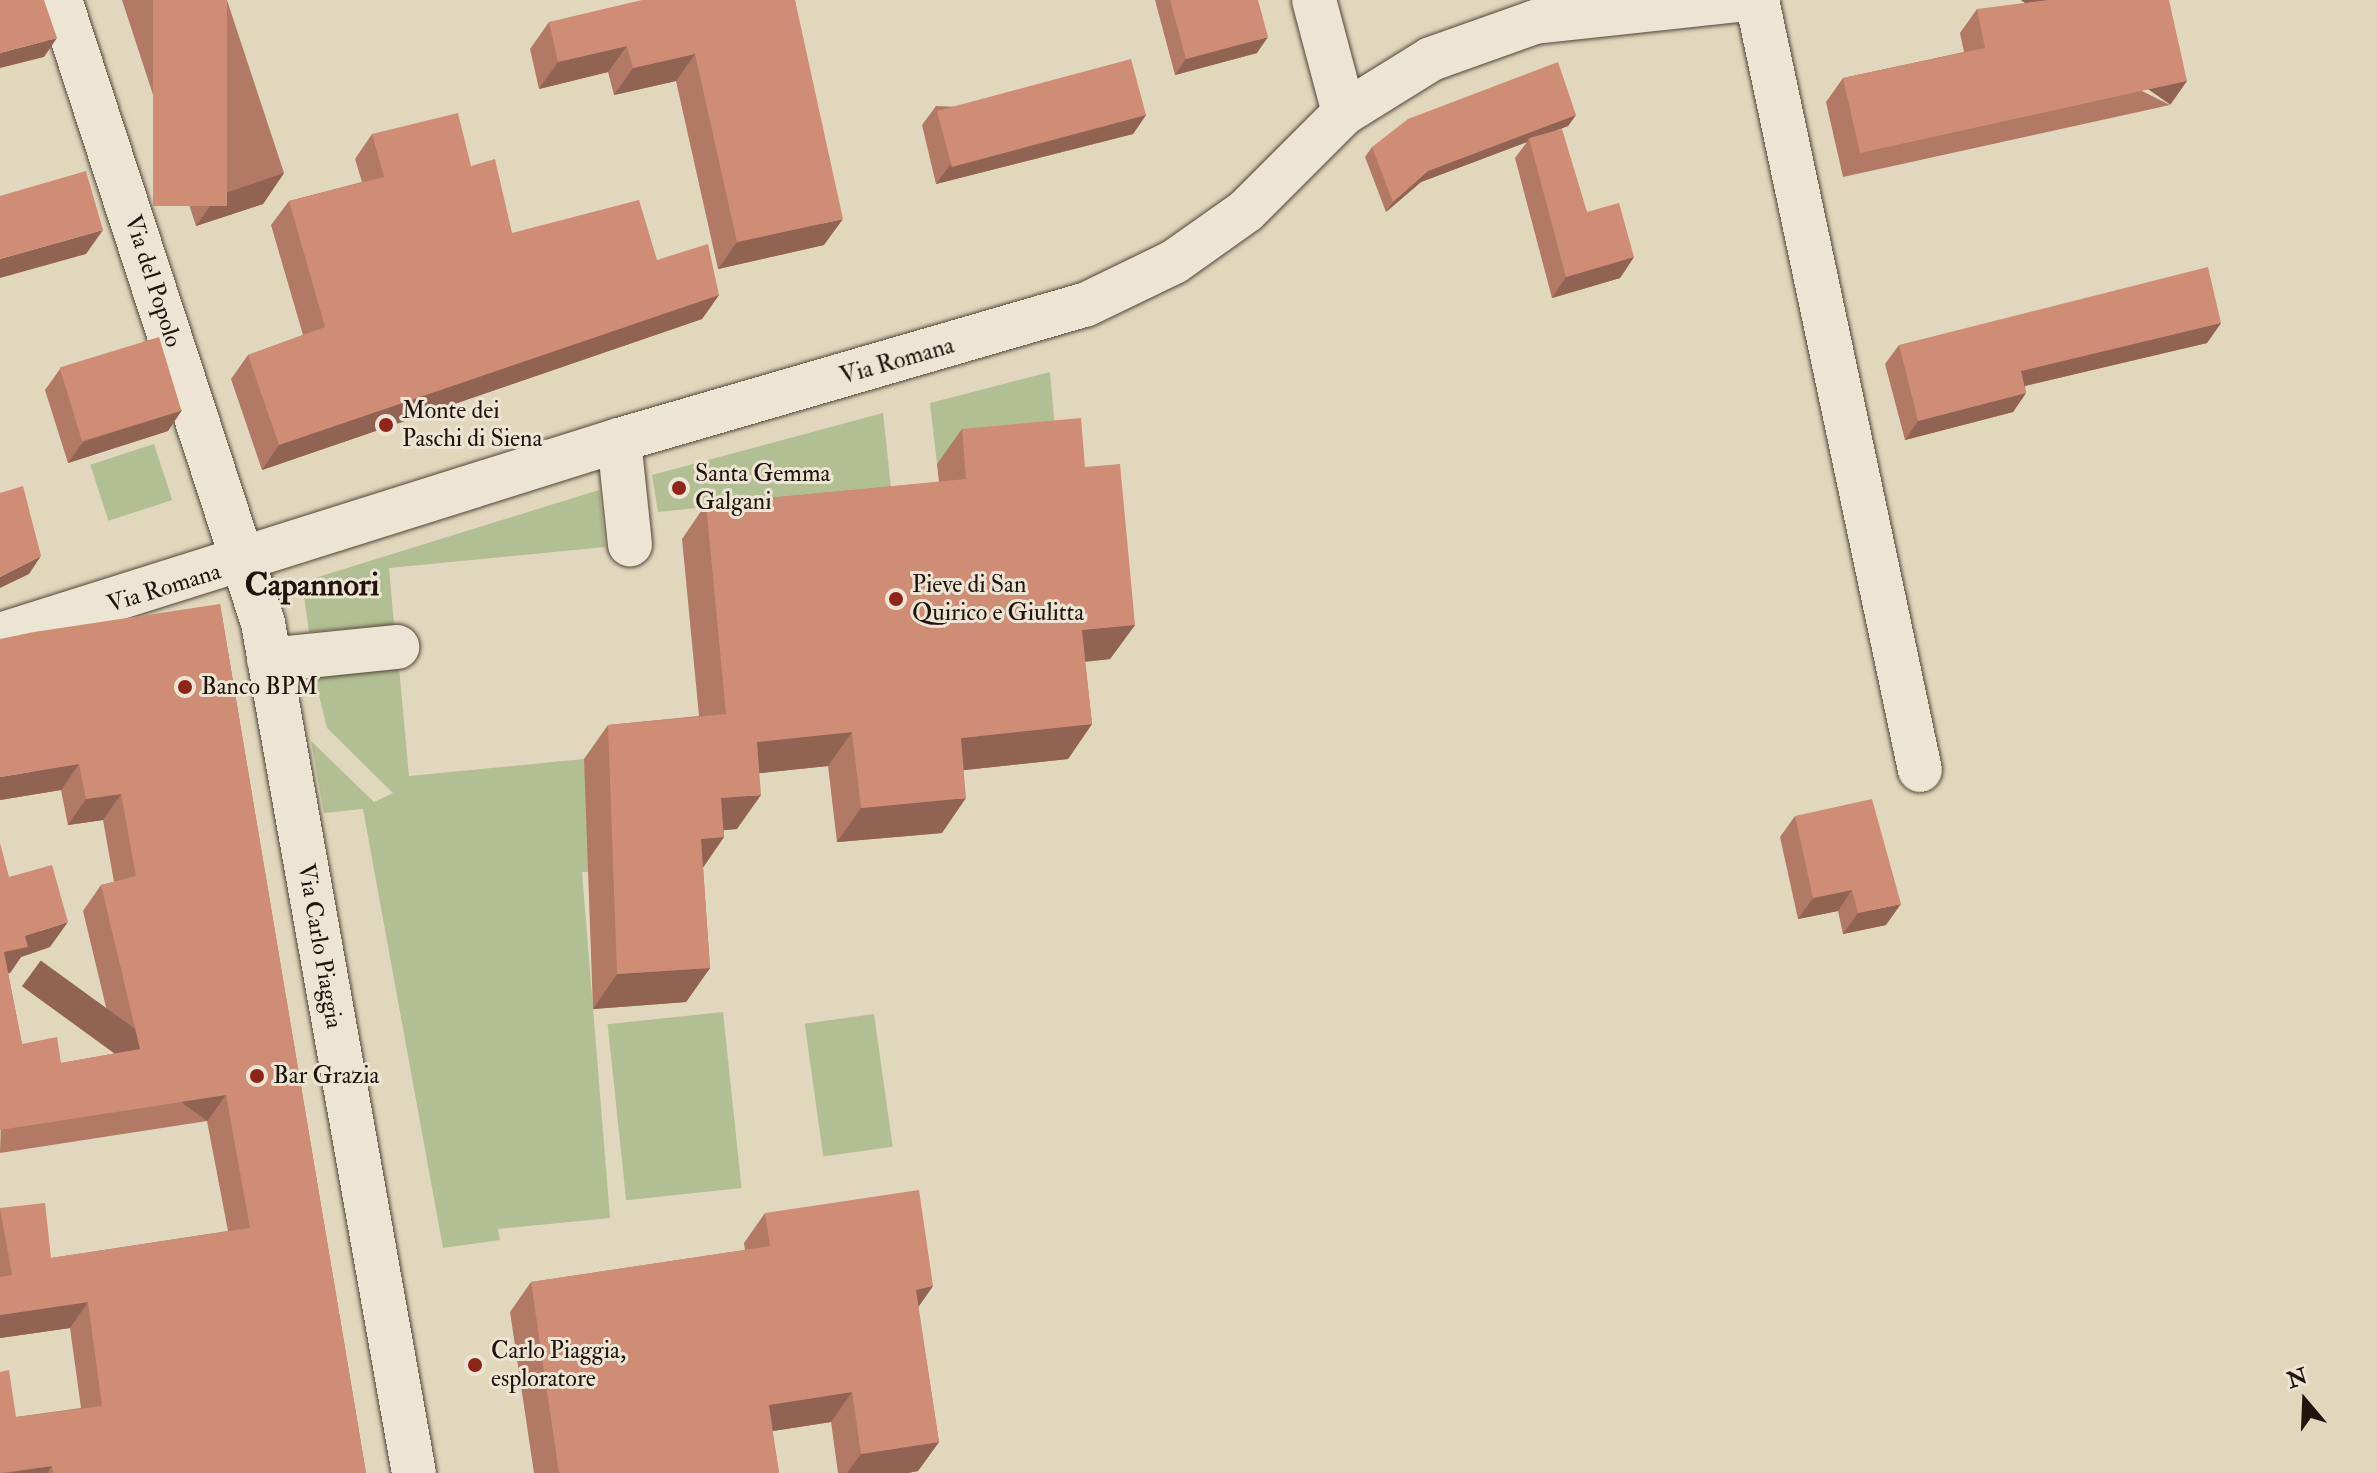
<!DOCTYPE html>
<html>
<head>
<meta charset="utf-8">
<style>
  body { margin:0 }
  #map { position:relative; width:2377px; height:1473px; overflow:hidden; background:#e1d7bd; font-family:"IM FELL Double Pica",serif }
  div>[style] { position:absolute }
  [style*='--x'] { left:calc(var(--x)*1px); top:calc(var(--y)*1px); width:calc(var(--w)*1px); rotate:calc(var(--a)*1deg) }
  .green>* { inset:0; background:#b1bf93; transform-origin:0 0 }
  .roads { filter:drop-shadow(0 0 2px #514539) drop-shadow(0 0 2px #514539) }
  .minor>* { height:44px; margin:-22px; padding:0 22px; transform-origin:22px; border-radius:22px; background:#ece5d4 }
  .wall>* { inset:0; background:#b27965 }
  .shaded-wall>* { inset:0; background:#916352; transform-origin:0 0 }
  .building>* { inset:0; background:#cf8d75; transform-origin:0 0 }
  .dots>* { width:22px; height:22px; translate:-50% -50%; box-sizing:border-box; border:4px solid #ece5d4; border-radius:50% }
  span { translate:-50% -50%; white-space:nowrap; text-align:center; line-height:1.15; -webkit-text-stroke:6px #ece5d4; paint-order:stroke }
  .street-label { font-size:24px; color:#21140d }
  .poi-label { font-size:24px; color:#21140d }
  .left { translate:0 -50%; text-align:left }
  .district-label { font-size:32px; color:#21140d; font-weight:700 }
  .north { position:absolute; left:2265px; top:1361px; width:80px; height:80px; -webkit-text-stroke:6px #ece5d4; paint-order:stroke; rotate:341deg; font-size:22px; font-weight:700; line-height:32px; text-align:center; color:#21140d }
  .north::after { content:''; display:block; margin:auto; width:28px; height:36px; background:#21140d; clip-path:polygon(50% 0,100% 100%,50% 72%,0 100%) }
</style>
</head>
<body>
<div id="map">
  <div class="green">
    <i style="clip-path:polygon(1050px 372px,1057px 452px,937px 464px,930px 403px)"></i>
    <i style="clip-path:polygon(883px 413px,891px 488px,658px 512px,652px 475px)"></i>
    <i style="left:154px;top:444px;width:59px;height:67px;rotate:72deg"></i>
    <i style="clip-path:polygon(599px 490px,605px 547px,389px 568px,394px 625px,309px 632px,302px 582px)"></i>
    <i style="clip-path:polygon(399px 667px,409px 776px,584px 759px,593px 872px,582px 872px,610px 1218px,498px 1229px,500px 1240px,443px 1248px,363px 809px,324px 813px,311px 741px,374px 802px,393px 793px,327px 728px,314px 675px)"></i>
    <i style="left:723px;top:1012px;width:177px;height:116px;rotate:84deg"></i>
    <i style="left:874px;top:1014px;width:134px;height:70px;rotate:82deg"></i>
  </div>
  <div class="roads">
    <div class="minor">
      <i style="--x:60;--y:0;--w:655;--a:71.95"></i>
      <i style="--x:263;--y:623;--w:863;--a:79.93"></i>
      <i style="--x:1314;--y:0;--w:117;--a:75.1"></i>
      <i style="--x:1757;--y:0;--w:787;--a:78.05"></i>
      <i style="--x:619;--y:440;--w:105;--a:84"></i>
      <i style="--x:0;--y:635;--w:649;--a:-17.49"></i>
      <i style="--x:619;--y:440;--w:485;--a:-16.2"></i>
      <i style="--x:1085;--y:305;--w:99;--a:-25.8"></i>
      <i style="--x:1174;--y:262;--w:88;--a:-35.3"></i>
      <i style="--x:1246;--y:211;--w:139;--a:-45"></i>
      <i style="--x:1344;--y:113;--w:102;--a:-31.8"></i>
      <i style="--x:1431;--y:59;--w:110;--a:-19.6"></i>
      <i style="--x:1535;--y:22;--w:203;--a:-6.2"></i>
      <i style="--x:269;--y:660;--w:129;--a:-5.8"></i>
    </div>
  </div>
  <div class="wall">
    <i style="clip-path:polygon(122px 0,227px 0,284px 173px,263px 204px,196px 226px)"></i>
    <i style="clip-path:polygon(795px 0,824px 245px,718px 269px,676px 81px,614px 95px,608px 72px,539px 89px,530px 49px,549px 22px)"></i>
    <i style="clip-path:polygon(1155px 0,1258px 0,1257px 53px,1175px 75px)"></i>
    <i style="clip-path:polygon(1977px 9px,2170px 105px,1843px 177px,1826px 102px,1843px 78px,1964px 52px,1960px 33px)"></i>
    <i style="clip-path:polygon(936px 106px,1146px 115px,1133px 134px,936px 184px,922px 125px)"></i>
    <i style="clip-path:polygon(1576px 115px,1568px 126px,1555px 131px,1587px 212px,1634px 257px,1620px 278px,1552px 298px,1515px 158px,1527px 142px,1421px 182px,1386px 212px,1365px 157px,1372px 147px)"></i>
    <i style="clip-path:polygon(372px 134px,471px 166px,512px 233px,657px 260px,719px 295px,702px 319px,262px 470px,231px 379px,248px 355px,303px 335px,271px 225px,289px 201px,362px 182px,355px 159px)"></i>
    <i style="clip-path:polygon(2221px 323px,2207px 343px,2025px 386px,2026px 393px,2013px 412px,1905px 440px,1885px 364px,1899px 345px)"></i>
    <i style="clip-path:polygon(60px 369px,182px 410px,168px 431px,68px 463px,45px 390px)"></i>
    <i style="clip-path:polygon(962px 429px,1085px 467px,1135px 625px,1110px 659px,1085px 662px,1092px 724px,1068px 759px,964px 770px,942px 833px,837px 842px,828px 766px,759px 773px,737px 829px,724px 830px,724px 837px,703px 867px,710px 968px,686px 1002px,593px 1009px,584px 759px,608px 725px,699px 716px,682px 539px,706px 504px,939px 482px,937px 464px)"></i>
    <i style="clip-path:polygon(220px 604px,366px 1473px,0 1473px,16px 1417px,81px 1408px,70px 1328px,0 1338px,0 1208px,51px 1258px,228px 1231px,207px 1121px,0 1153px,9px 877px,50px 947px,21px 957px,10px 973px,8px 973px,22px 1044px,61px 1063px,117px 1053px,83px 911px,101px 885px,114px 882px,103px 820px,68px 825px,61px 790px,0 800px)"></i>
    <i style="clip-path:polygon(1795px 816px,1886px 925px,1843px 934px,1838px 911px,1798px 919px,1780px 837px)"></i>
    <i style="clip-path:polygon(765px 1213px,933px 1286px,918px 1307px,939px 1442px,918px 1471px,908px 1473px,838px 1473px,831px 1422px,772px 1431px,779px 1473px,534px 1473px,510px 1312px,531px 1282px,745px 1250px,744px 1243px)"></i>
  </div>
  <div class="shaded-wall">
    <i style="clip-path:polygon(1268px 37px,1257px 53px,1175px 75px,1186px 59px)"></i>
    <i style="clip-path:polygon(57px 38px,44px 57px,0 68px,0 53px)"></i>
    <i style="clip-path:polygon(627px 46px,608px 72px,539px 89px,558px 62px)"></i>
    <i style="clip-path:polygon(695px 54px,676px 81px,614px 95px,633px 68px)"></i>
    <i style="left:2187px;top:81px;width:29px;height:335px;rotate:125deg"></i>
    <i style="clip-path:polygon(1146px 115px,1133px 134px,936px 184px,950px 165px)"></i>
    <i style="clip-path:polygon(1576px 115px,1568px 126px,1530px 140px,1529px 138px,1527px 142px,1421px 182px,1386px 212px,1393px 202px,1428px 171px)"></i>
    <i style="clip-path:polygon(284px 173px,263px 204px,196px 226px,217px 196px)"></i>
    <i style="clip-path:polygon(843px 219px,824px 245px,718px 269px,737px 242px)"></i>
    <i style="clip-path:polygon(103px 230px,86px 254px,0 278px,0 259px)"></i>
    <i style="clip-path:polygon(1634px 257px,1620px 278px,1552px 298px,1566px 277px)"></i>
    <i style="clip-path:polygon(719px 295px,702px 319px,262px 470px,279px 445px)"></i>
    <i style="clip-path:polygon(2221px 323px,2207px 343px,2007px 390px,2021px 371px)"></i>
    <i style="clip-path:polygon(2026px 393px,2013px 412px,1905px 440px,1918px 421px)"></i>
    <i style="clip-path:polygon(182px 410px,168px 431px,68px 463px,83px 442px)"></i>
    <i style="clip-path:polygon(41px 556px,29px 574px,0 588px,0 577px)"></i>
    <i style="clip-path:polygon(1135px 625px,1110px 659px,1058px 664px,1082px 630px)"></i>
    <i style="clip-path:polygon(1092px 724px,1068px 759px,937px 773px,961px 738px)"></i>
    <i style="clip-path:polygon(852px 732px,828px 766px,733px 776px,757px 742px)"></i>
    <i style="clip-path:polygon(79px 764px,61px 790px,0 800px,0 777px)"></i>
    <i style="clip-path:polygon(121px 794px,103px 820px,68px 825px,86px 799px)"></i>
    <i style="clip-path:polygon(761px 795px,737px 829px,697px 832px,721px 798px)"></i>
    <i style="clip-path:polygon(966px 798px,942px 833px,837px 842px,861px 808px)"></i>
    <i style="clip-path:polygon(724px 837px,700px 872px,701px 839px)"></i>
    <i style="clip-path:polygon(1852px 890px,1838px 911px,1798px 919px,1813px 898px)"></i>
    <i style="clip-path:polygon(1901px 904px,1886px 925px,1843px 934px,1858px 913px)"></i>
    <i style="clip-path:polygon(68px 922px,50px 947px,21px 957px,10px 973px,0 975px,4px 952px,25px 936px)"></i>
    <i style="clip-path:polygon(710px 968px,686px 1002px,593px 1009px,617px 974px)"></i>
    <i style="left:226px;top:1095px;width:32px;height:229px;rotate:126deg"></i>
    <i style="clip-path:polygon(933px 1286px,912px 1316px,916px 1290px)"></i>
    <i style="clip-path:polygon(88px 1302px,70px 1328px,0 1338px,0 1315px)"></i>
    <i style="clip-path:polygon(852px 1392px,831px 1422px,748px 1435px,769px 1405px)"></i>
    <i style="clip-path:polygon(939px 1442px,918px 1471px,908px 1473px,847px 1473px,861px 1454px)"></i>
    <i style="clip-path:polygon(52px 1466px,47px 1473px,6px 1473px)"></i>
  </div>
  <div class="building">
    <i style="clip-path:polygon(0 0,44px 0,57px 38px,0 53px)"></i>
    <i style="left:153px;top:0;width:74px;height:206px"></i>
    <i style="clip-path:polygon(642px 0,795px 0,843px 219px,737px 242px,695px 54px,633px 68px,627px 46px,558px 62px,549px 22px)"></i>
    <i style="clip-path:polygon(1170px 0,1258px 0,1268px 37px,1186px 59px)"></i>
    <i style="clip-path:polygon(2048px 0,2169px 0,2187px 81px,1860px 153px,1843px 78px,1985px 48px,1977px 9px)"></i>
    <i style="left:1131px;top:59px;width:58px;height:201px;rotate:75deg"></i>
    <i style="clip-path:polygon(1558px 62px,1576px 115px,1428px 171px,1393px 202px,1372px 147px,1408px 119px)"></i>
    <i style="clip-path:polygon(458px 113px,471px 166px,495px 159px,512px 233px,639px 200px,657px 260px,708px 244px,719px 295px,279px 445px,248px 355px,325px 327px,289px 201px,384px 177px,372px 134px)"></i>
    <i style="clip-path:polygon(1562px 129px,1587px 212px,1619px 203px,1634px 257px,1566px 277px,1529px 138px)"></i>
    <i style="clip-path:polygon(86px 171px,103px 230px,0 259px,0 196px)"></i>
    <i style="clip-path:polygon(2208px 267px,2221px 323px,2021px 371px,2026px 393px,1918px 421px,1899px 345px)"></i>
    <i style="left:159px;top:337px;width:77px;height:104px;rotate:73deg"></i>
    <i style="clip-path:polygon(1081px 418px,1085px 467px,1120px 464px,1135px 625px,1082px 630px,1092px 724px,961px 738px,966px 798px,861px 808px,852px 732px,757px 742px,761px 795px,721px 798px,724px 837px,701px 839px,710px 968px,617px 974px,608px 725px,726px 714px,706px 504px,966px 479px,962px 429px)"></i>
    <i style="clip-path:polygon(23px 486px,41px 556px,0 577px,0 493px)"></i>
    <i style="clip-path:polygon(220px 604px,366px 1473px,53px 1473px,52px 1466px,0 1473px,0 1372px,9px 1370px,16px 1417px,102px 1406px,88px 1302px,0 1315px,0 1277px,12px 1275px,0 1208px,45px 1203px,51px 1258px,250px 1228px,226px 1095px,0 1130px,0 843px,9px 877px,52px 865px,68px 922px,25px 936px,28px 947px,4px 952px,22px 1044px,57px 1037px,61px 1063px,140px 1049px,101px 885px,136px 876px,121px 794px,86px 799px,79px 764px,0 777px,0 639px,34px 632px)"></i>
    <i style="clip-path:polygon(1872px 799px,1901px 904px,1858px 913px,1852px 890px,1813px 898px,1795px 816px)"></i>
    <i style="clip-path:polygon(919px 1190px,933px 1286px,916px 1290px,939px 1442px,861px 1454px,852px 1392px,769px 1405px,779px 1473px,559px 1473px,531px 1282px,770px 1246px,765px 1213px)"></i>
  </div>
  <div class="dots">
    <i style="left:386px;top:425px;background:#8f2418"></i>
    <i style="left:679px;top:488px;background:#8f2418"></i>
    <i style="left:896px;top:599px;background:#8f2418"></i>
    <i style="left:185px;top:687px;background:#8f2418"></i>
    <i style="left:257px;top:1076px;background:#8f2418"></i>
    <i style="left:475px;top:1365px;background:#8f2418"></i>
  </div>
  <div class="street-label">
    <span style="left:153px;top:281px;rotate:72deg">Via del Popolo</span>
    <span style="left:897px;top:361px;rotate:-16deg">Via Romana</span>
    <span style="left:164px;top:588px;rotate:-17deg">Via Romana</span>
    <span style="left:320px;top:946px;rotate:80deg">Via Carlo Piaggia</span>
  </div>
  <div class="poi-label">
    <span class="left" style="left:402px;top:425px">Monte dei<br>Paschi di Siena</span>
    <span class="left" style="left:695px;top:488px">Santa Gemma<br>Galgani</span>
    <span class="left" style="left:912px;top:599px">Pieve di San<br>Quirico e Giulitta</span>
    <span class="left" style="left:201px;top:687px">Banco BPM</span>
    <span class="left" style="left:273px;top:1076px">Bar Grazia</span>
    <span class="left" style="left:491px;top:1365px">Carlo Piaggia,<br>esploratore</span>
  </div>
  <div class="district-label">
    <span style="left:312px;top:585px">Capannori</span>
  </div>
  <div class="north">N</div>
</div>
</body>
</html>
